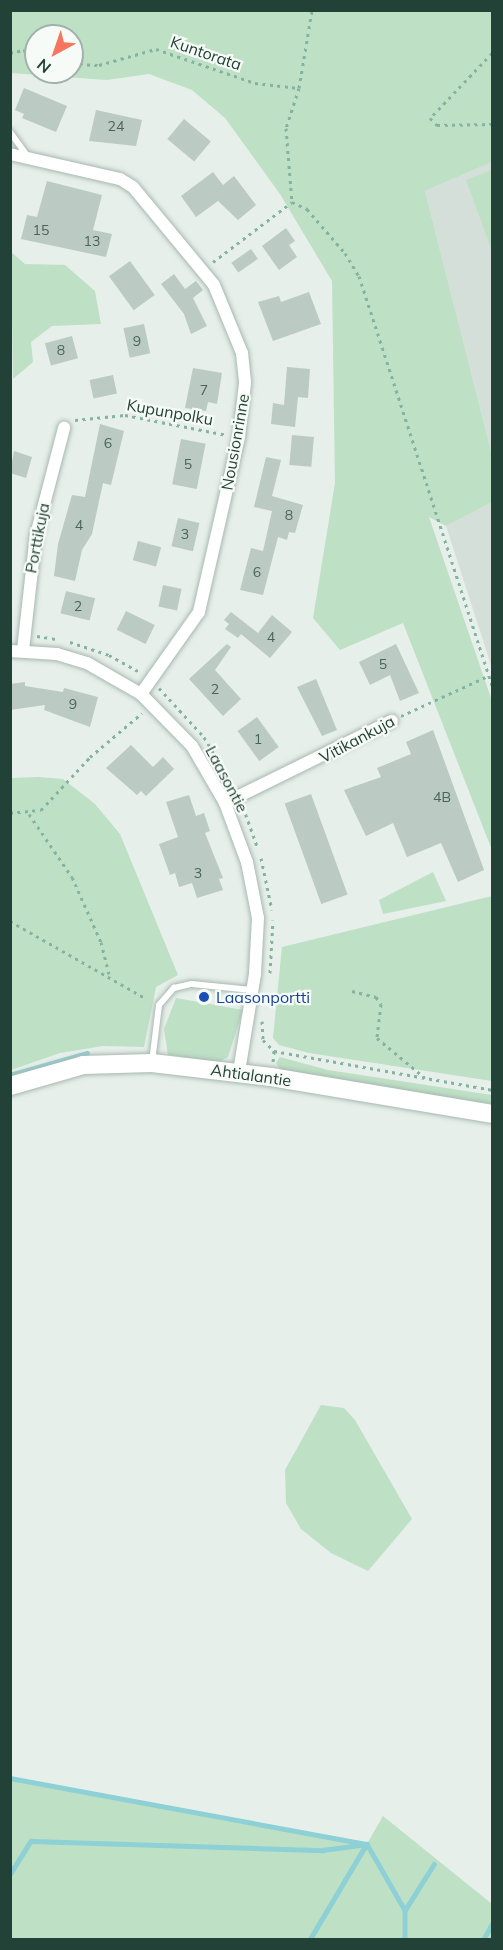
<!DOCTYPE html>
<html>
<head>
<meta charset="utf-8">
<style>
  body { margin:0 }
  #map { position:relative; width:503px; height:1950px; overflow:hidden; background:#e6efea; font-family:Mulish,sans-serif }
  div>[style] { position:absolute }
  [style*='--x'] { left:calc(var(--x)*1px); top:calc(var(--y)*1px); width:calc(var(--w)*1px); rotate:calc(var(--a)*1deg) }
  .built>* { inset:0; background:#d4dfd9 }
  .green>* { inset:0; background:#bee0c5 }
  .stream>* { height:4.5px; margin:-2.25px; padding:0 2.25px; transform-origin:2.25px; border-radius:2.25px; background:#8dd0d5 }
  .building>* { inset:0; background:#bbcac3; transform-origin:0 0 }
  .path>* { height:3px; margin-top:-1.5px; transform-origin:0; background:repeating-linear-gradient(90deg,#85b3a1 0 3px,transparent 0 7.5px) }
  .roads { filter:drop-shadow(0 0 2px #a8b8b1) drop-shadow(0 0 2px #a8b8b1) }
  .lane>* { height:6px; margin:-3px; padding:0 3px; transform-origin:3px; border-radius:3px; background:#fff }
  .street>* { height:12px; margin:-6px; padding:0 6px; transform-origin:6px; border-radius:6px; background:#fff }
  .secondary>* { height:18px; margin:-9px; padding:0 9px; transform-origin:9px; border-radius:9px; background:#fff }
  .dots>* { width:16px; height:16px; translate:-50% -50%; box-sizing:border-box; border:3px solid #f7fbf8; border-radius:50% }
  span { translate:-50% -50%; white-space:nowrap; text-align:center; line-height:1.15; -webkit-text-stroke:4.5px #f7fbf8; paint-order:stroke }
  .number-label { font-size:14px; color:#49645a }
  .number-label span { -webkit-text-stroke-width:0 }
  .street-label { font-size:16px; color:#234237 }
  .transit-label { font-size:16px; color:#164399 }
  .left { translate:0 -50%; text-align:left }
  .frame { position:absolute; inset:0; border:12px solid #234237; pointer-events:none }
  .north { position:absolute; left:24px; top:24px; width:60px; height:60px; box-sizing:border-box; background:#f7fbf8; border:2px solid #a2b1ab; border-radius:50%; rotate:220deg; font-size:16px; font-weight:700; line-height:24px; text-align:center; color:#234237 }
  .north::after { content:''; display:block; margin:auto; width:21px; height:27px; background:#f6755d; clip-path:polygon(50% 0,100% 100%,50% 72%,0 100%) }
</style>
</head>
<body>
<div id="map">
  <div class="built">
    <i style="clip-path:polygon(492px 162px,492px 455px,425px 191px)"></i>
    <i style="clip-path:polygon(492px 502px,492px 668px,446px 526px)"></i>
  </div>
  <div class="green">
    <i style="clip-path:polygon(evenodd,10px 11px,492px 11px,492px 162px,425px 191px,492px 455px,492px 502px,446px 526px,429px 517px,492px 701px,492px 850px,403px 623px,340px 650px,313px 618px,335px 483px,332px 281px,280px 194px,225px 118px,192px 90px,149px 74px,107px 80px,11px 73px,10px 11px,36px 36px,72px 36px,72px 72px,36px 72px,36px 36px)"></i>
    <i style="clip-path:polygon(492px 170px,492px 251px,466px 180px)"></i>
    <i style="clip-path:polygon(11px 252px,25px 264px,65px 265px,95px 291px,101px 324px,52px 326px,31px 342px,33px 362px,13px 379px)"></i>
    <i style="clip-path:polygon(39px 777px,63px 779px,95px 804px,120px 834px,178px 975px,156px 987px,144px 1047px,103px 1046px,60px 1053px,11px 1070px,11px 778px)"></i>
    <i style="clip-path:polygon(433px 872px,446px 901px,383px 914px,379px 900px)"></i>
    <i style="clip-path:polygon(492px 896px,492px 1081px,309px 1053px,279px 1045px,273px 1038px,282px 947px)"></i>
    <i style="clip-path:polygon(176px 998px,243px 1010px,228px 1057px,219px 1062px,168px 1055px,164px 1029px)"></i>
    <i style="clip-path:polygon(280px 1057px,328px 1070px,492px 1095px,492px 1104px,282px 1072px,276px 1063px)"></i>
    <i style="clip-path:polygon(321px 1405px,344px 1408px,355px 1420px,412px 1519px,368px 1571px,331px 1553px,301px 1529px,286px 1503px,285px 1470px)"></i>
    <i style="clip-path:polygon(10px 1778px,367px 1844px,383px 1816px,492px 1904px,492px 1939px,11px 1939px)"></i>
  </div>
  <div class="stream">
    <i style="--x:10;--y:1075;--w:80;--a:-15.9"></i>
    <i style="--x:10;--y:1778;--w:363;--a:10.5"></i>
    <i style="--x:367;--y:1844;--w:112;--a:120.7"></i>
    <i style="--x:10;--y:1874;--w:39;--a:-58"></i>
    <i style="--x:31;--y:1841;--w:292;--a:1.8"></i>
    <i style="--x:323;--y:1850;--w:44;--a:-7.8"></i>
    <i style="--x:367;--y:1844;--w:76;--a:60.1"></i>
    <i style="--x:405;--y:1910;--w:30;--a:90"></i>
    <i style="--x:405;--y:1910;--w:54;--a:-57.8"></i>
    <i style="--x:483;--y:1940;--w:18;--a:-61"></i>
  </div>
  <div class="building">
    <i style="clip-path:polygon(24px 88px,67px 106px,56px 132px,22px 118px,24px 114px,15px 110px)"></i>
    <i style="clip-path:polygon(96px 110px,142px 120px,136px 146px,89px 141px)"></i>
    <i style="left:184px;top:119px;width:35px;height:26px;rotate:40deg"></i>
    <i style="clip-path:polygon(213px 172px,223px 185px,234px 176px,256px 205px,238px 220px,218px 201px,196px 217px,181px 196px)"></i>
    <i style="clip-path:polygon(47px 181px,102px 195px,93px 230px,112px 234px,106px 257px,21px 239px,27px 215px,37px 217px)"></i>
    <i style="clip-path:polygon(286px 228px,295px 241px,289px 245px,297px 257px,279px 270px,262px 246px)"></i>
    <i style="left:251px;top:249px;width:12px;height:24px;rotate:55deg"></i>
    <i style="left:130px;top:261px;width:42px;height:26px;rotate:54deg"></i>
    <i style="clip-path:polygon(174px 274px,185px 289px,196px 281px,203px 290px,193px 298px,207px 326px,191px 334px,184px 314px,161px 284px)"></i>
    <i style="clip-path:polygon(309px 292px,321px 324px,273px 341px,258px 302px,279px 296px,281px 302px)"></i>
    <i style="left:144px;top:324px;width:30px;height:21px;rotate:78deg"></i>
    <i style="left:72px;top:336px;width:23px;height:28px;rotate:75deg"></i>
    <i style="clip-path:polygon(287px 367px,310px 369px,308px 398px,298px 397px,295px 427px,271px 424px,273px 403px,284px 405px)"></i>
    <i style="clip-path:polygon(193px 368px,222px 373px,217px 404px,208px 402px,206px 411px,185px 408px)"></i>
    <i style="left:113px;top:375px;width:19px;height:24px;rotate:78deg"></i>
    <i style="clip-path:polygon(100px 424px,124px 431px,111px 485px,103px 483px,92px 534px,82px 550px,75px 581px,54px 576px,58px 544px,72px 495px,85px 497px)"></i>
    <i style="left:292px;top:435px;width:22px;height:30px;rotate:5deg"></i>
    <i style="left:181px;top:439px;width:25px;height:46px;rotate:11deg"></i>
    <i style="clip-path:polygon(14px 451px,32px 457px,26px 478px,10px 473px)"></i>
    <i style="clip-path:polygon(266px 457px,281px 460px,272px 496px,303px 505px,295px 533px,289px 532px,287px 540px,278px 537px,263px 595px,240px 590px,251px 548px,263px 551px,272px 511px,254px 507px)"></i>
    <i style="left:178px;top:518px;width:22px;height:29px;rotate:13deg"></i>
    <i style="left:138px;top:541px;width:24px;height:20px;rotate:15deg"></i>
    <i style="left:163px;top:585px;width:19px;height:22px;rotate:12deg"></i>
    <i style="left:66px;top:591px;width:30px;height:23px;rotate:14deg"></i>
    <i style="left:126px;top:611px;width:32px;height:21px;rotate:26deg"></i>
    <i style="clip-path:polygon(231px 612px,258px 633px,272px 615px,292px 632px,270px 658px,241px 634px,238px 638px,225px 629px,229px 624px,224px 620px)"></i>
    <i style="clip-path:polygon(227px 644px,231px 647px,215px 670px,241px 699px,223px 716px,189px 679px)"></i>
    <i style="clip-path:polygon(396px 644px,419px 693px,400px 701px,390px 675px,370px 685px,359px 662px)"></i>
    <i style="clip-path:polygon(316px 679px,337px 730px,322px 736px,297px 687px)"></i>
    <i style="clip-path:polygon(25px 682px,25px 686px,63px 692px,64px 688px,98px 697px,90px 727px,44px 710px,45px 705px,10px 710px,10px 684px)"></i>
    <i style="left:257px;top:717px;width:37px;height:24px;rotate:54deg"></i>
    <i style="clip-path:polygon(433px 730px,484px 870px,458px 882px,441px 843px,407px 857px,393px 823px,366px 836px,344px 790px,381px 777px,377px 768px,411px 754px,406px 742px)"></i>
    <i style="clip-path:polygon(131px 745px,153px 767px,163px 757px,174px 769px,146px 796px,141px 791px,137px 795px,106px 768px)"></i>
    <i style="left:311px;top:794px;width:107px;height:28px;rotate:70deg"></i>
    <i style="clip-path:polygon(189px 795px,196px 816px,204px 813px,210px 831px,205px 833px,223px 878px,219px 879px,223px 890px,197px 898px,192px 883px,179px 887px,175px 873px,170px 875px,159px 844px,178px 837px,166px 802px)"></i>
  </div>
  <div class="path">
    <i style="--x:10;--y:53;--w:13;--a:-13"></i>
    <i style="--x:23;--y:50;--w:14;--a:21"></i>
    <i style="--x:492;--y:53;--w:90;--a:133.6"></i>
    <i style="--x:430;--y:118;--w:10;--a:45"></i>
    <i style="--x:437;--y:125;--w:55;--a:-1"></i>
    <i style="--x:72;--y:64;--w:27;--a:2"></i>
    <i style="--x:99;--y:65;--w:59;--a:-15.7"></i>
    <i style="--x:156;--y:49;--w:105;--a:19"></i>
    <i style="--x:255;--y:83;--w:44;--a:6.5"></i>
    <i style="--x:299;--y:88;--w:42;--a:108"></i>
    <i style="--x:286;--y:128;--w:74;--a:85.4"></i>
    <i style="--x:299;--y:88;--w:79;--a:-80.5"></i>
    <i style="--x:213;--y:262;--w:99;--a:-37.2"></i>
    <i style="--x:292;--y:202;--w:17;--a:25"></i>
    <i style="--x:307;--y:209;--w:58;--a:49.2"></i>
    <i style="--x:345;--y:253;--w:27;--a:59"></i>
    <i style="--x:359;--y:276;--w:431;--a:72"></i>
    <i style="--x:75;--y:420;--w:50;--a:-5.7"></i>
    <i style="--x:125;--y:415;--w:104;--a:11.1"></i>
    <i style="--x:37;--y:636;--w:20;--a:9"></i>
    <i style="--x:70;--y:642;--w:41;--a:18.4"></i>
    <i style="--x:109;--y:655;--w:35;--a:29"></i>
    <i style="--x:159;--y:688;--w:67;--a:47.4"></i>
    <i style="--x:204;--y:737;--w:56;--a:58.9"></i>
    <i style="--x:401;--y:716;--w:96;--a:-24.7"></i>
    <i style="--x:243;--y:807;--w:41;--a:70.3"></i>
    <i style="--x:10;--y:813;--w:31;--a:-6"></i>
    <i style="--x:41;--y:810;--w:72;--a:-47.2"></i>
    <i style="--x:90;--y:757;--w:68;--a:-40.2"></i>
    <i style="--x:29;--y:814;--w:76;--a:55.7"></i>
    <i style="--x:72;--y:877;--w:71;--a:66"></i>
    <i style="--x:101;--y:942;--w:33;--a:76"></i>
    <i style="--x:261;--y:858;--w:53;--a:78.1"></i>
    <i style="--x:10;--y:921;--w:155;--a:29.7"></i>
    <i style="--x:270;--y:973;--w:53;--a:-86.8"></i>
    <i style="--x:352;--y:991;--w:25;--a:14"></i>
    <i style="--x:376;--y:997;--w:9;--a:54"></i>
    <i style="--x:381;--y:1004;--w:34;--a:97"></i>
    <i style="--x:377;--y:1038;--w:62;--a:39.8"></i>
    <i style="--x:262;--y:1021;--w:19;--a:87"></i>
    <i style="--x:263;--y:1040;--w:16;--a:45"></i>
    <i style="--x:274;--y:1051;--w:12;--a:95"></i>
    <i style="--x:274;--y:1051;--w:221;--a:10.1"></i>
  </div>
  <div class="roads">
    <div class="lane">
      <i style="--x:10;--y:132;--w:32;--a:54"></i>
      <i style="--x:152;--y:1062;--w:57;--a:-83"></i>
      <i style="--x:159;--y:1005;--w:23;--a:-49"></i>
      <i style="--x:174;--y:988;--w:18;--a:-13"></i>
      <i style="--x:192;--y:984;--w:60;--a:5.7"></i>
    </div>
    <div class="street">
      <i style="--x:10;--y:154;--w:113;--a:12.8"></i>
      <i style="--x:120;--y:179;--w:15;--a:32"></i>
      <i style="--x:133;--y:187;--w:127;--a:50.4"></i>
      <i style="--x:214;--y:285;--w:74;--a:67.6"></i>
      <i style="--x:242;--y:353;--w:30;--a:84"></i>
      <i style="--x:245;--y:383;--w:54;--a:96.3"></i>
      <i style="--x:239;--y:437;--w:180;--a:102.9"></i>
      <i style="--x:199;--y:612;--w:100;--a:125.3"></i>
      <i style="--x:23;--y:650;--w:116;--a:-83.6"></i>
      <i style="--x:36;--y:535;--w:111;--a:-75.3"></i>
      <i style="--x:10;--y:651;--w:47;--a:3.7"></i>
      <i style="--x:57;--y:654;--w:31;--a:17"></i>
      <i style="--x:87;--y:663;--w:62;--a:29.9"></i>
      <i style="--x:141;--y:694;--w:73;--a:45.6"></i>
      <i style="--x:192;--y:746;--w:66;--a:59.9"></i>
      <i style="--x:225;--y:803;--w:63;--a:69.6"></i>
      <i style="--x:247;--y:862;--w:57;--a:78.9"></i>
      <i style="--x:258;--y:918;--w:56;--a:93.1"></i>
      <i style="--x:255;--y:974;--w:99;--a:99.3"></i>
      <i style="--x:225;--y:803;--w:186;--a:-26.2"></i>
    </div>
    <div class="secondary">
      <i style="--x:10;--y:1086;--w:76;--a:-16"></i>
      <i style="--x:83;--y:1065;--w:69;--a:-1.7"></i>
      <i style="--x:152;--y:1063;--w:120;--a:6.7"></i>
      <i style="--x:271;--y:1077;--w:224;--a:9.5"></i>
    </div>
  </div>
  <div class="dots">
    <i style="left:204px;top:997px;background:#1a4fb4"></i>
  </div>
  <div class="number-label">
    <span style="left:116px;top:126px">24</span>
    <span style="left:41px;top:230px">15</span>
    <span style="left:92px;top:241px">13</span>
    <span style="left:137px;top:341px">9</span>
    <span style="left:61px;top:350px">8</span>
    <span style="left:204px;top:390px">7</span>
    <span style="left:108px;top:443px">6</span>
    <span style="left:188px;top:464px">5</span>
    <span style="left:289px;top:515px">8</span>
    <span style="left:79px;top:525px">4</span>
    <span style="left:185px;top:534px">3</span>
    <span style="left:257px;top:572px">6</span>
    <span style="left:78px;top:606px">2</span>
    <span style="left:271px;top:637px">4</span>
    <span style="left:383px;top:664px">5</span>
    <span style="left:215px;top:689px">2</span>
    <span style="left:73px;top:704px">9</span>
    <span style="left:258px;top:739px">1</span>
    <span style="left:442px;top:797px">4B</span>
    <span style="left:198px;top:873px">3</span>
  </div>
  <div class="street-label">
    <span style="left:206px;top:53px;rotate:19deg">Kuntorata</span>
    <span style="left:170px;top:412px;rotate:10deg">Kupunpolku</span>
    <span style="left:235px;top:442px;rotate:-80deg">Nousionrinne</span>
    <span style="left:37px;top:538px;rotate:-79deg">Porttikuja</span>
    <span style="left:357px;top:739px;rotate:-28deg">Vitikankuja</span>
    <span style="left:227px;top:779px;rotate:62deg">Laasontie</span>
    <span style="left:251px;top:1075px;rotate:8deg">Ahtialantie</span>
  </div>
  <div class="transit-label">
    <span class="left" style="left:216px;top:997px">Laasonportti</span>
  </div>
  <div class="frame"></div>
  <div class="north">N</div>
</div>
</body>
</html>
